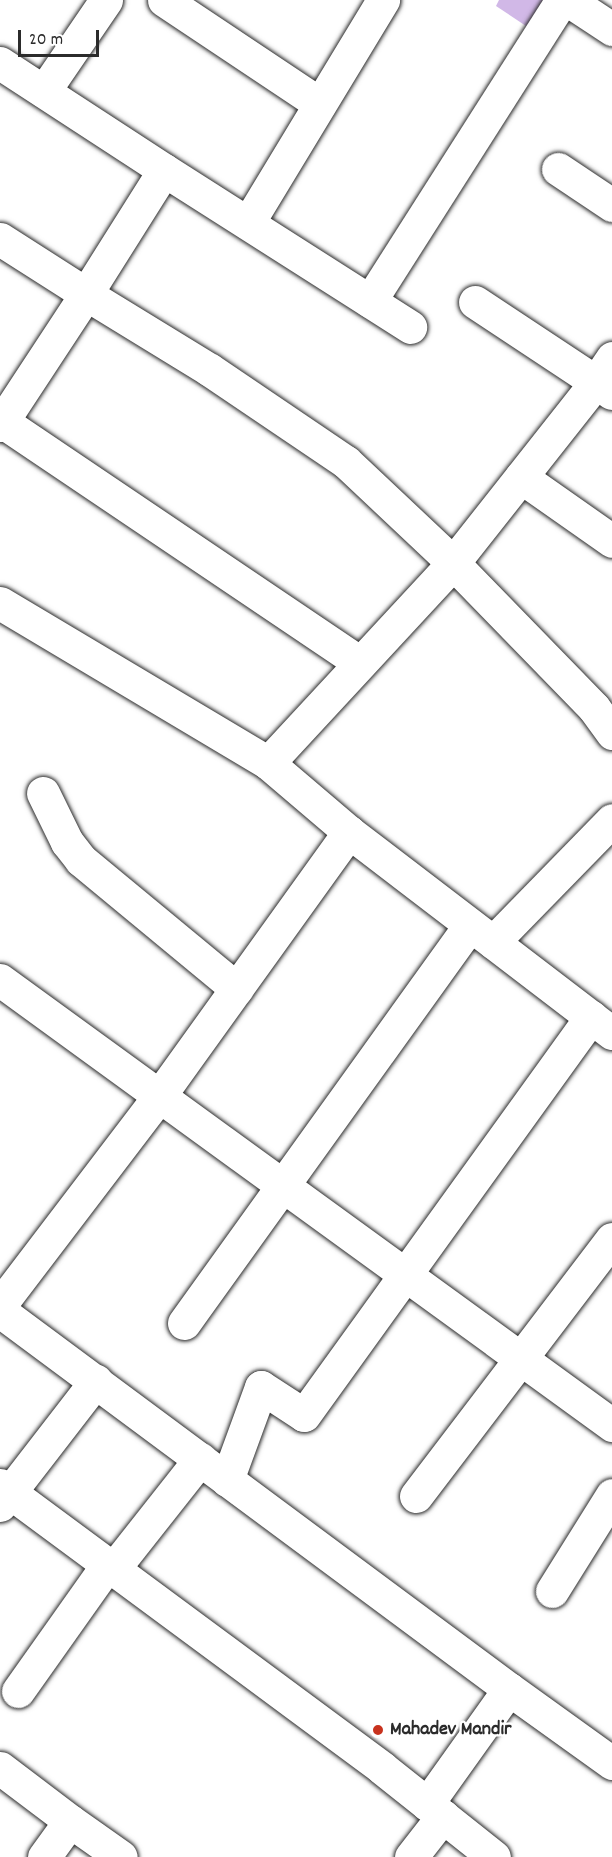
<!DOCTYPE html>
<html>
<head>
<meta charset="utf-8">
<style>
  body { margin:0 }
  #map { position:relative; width:612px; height:1857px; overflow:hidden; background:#fff; font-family:Dekko,sans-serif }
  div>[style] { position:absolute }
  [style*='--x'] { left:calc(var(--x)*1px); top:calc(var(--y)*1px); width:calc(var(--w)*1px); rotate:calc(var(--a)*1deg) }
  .building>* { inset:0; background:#d1b8e7 }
  .roads { filter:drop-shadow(0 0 2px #2b2b2b) drop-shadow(0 0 2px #2b2b2b) }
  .minor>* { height:33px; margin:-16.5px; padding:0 16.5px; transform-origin:16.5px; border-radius:16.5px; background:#fff }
  .dots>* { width:16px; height:16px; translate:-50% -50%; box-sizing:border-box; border:3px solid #fff; border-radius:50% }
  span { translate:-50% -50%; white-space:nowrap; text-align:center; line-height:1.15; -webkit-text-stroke:4.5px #fff; paint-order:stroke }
  .poi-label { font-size:20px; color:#2b2b2b; font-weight:700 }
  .left { translate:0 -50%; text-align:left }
  .scale { position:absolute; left:18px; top:30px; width:81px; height:27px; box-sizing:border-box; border:3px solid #2b2b2b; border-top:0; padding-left:8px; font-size:18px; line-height:21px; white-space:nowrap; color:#2b2b2b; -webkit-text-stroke:4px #fff; paint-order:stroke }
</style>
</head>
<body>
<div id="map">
  <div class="building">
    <i style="clip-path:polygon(499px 0,547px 0,529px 28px,496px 6px)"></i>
  </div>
  <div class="roads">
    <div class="minor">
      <i style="--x:164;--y:0;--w:187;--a:33.7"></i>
      <i style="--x:568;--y:0;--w:53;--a:33.4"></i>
      <i style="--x:0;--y:63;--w:196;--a:33.1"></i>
      <i style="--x:44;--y:91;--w:110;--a:-55.7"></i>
      <i style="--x:558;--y:169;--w:65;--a:33.7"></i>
      <i style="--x:248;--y:223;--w:261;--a:-58.8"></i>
      <i style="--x:0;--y:239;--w:102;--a:32.6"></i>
      <i style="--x:86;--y:294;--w:146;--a:-57.8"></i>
      <i style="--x:164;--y:170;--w:292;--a:32.5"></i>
      <i style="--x:370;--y:301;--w:357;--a:-57.5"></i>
      <i style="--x:475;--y:302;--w:145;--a:33.5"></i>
      <i style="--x:596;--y:382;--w:29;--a:-56"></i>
      <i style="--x:0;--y:420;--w:434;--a:34"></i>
      <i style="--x:0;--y:425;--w:157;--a:-56.7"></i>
      <i style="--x:86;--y:294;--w:145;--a:31.5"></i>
      <i style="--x:210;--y:370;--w:164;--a:34.1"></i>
      <i style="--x:346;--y:462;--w:147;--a:43.3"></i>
      <i style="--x:453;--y:563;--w:231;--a:-51.7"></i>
      <i style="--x:596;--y:382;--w:19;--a:35"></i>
      <i style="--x:521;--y:477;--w:111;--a:35.1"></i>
      <i style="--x:0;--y:603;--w:312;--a:30.8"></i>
      <i style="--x:43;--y:793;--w:55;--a:63.9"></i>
      <i style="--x:67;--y:842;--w:23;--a:52"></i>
      <i style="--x:81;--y:860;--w:202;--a:39.6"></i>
      <i style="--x:349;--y:832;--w:106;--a:-139.6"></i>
      <i style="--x:268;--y:763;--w:272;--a:-47.2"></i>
      <i style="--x:453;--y:563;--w:202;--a:45.8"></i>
      <i style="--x:594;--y:708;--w:31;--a:54"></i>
      <i style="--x:493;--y:942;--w:170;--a:-45.7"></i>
      <i style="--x:0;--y:980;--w:757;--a:36.02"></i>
      <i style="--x:0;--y:1305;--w:264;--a:-52.7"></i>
      <i style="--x:160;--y:1095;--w:324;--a:-54.3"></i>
      <i style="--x:349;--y:832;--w:331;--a:37.4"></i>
      <i style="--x:0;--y:1311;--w:634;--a:36.6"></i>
      <i style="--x:184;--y:1323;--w:490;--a:-54.3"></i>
      <i style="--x:227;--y:1480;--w:99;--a:-69.9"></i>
      <i style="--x:261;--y:1387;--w:51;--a:33.1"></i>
      <i style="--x:304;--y:1415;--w:491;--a:-54.2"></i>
      <i style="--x:0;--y:1485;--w:475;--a:36.5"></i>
      <i style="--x:382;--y:1768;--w:143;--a:38.5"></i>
      <i style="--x:416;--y:1496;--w:323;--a:-52.7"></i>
      <i style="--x:0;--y:1505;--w:157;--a:-52.3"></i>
      <i style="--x:114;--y:1568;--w:139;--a:-51.7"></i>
      <i style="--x:552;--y:1591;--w:113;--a:-58"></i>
      <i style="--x:18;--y:1691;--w:156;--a:-54.7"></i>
      <i style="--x:0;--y:1768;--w:88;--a:37.1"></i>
      <i style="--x:427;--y:1804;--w:141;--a:-54.5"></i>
      <i style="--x:509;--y:1689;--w:127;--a:35.7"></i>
      <i style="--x:44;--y:1857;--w:44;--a:-54.2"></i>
      <i style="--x:70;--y:1821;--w:62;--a:35.2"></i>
      <i style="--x:411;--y:1857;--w:52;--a:-52"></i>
    </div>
  </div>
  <div class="dots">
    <i style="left:378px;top:1730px;background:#c8321e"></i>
  </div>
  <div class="poi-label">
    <span class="left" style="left:390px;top:1730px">Mahadev Mandir</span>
  </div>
  <div class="scale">20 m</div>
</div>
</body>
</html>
